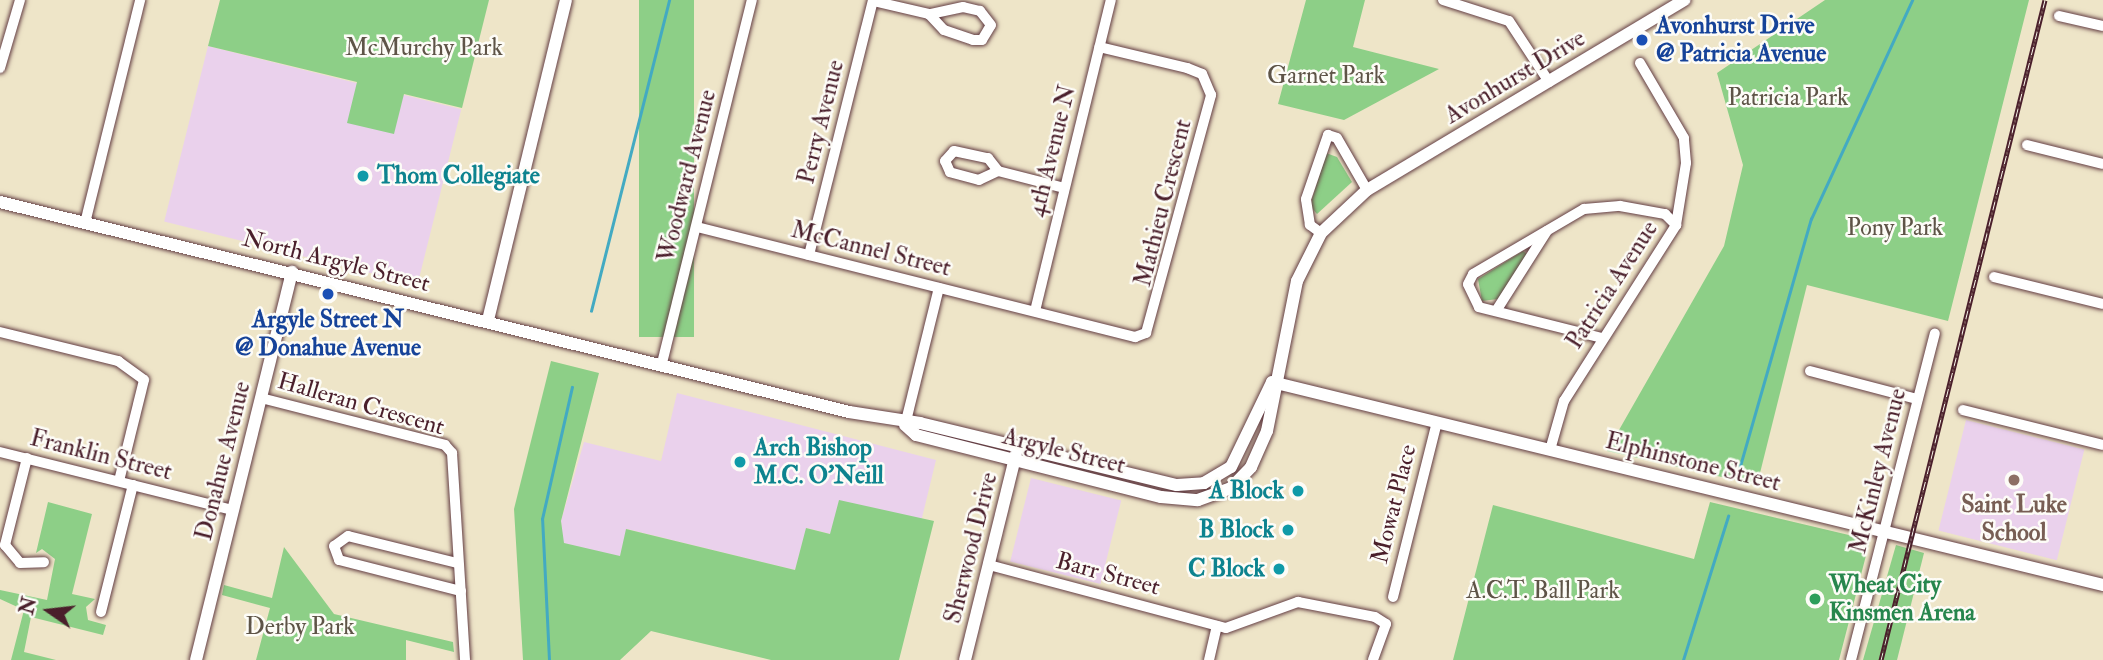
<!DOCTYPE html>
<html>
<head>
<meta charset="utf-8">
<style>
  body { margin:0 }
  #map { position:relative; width:2103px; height:660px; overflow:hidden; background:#eee5c8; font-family:"IM FELL Double Pica",serif }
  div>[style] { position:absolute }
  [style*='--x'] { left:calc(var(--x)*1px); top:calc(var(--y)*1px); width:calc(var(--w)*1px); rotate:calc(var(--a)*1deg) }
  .built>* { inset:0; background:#ead1ec; transform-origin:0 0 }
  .green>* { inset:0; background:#8dcf87; transform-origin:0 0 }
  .stream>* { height:2.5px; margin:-1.25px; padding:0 1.25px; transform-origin:1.25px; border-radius:1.25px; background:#43aac2 }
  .roads { filter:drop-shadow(0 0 2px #633d43) drop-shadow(0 0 2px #633d43) }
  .minor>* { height:10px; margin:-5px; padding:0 5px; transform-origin:5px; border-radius:5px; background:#fff }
  .tertiary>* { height:12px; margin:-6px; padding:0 6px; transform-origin:6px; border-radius:6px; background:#fff }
  .rail>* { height:5px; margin-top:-2.5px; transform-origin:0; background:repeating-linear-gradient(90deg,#fdfcf7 0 8px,#4a1f2b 0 16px); box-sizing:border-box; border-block:2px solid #4a1f2b }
  .dots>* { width:19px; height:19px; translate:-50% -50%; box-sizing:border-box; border:4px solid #fdfcf7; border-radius:50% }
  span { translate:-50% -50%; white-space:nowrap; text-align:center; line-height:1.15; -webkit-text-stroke:5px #fdfcf7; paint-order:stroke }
  .transit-label { font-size:24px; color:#164399; font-weight:700 }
  .left { translate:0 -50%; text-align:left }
  .park-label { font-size:24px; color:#5e5447 }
  .street-label { font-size:24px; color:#4a1f2b }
  .culture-label { font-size:24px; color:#0d838f; font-weight:700 }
  .right { translate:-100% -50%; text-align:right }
  .education-label { font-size:24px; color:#785e54; font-weight:700 }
  .leisure-label { font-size:24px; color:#27864d; font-weight:700 }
  .north { position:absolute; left:14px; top:576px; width:70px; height:70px; -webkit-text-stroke:5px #fdfcf7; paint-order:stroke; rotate:284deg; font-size:19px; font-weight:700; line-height:28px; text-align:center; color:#4a1f2b }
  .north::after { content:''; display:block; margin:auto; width:24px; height:32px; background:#4a1f2b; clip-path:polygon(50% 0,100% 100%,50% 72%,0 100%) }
</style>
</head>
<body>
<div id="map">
  <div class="built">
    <i style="left:208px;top:46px;width:261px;height:181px;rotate:14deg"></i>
    <i style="clip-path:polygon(677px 393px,936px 460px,913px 555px,807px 528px,795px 570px,627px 529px,620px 557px,563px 543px,561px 521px,584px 442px,661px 461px)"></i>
    <i style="left:1966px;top:420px;width:122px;height:114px;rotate:14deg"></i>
    <i style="left:1031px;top:478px;width:93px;height:86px;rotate:14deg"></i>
  </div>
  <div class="green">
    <i style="clip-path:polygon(220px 0,489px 0,462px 108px,404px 94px,394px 134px,347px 123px,357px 82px,208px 46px)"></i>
    <i style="left:639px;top:0;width:55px;height:337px"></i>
    <i style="clip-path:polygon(1306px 0,1365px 0,1353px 47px,1439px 69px,1344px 120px,1278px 104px)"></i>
    <i style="clip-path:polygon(1825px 0,2029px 0,1948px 321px,1807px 285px,1757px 485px,1607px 451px,1724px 246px,1743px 165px,1717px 73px)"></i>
    <i style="clip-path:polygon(1326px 153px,1337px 157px,1352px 182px,1317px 214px,1310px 206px)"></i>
    <i style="clip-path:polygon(1523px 251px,1527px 254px,1498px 299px,1482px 301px,1478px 279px)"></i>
    <i style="clip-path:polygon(551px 361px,599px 373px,561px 521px,564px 543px,620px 556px,626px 529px,795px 570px,806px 528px,830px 534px,839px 500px,934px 521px,899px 660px,771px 660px,651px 631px,620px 660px,523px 660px,514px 509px)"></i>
    <i style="clip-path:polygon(48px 502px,92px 514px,72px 594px,95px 599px,86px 607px,88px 620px,106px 625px,103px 635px,31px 617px,24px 652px,56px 660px,11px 660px,24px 610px,0 599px,0 590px,47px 600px,55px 559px,42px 549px,36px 553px)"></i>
    <i style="clip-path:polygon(1710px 502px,1870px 540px,1839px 660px,1453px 660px,1493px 505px,1694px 559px)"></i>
    <i style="clip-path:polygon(1896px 545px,1924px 553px,1897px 660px,1863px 660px)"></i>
    <i style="clip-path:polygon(284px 547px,334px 614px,453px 642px,454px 652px,406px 640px,406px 660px,256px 660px,270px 608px,222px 595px,224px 585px,272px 598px)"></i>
  </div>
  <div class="stream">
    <i style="--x:591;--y:311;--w:321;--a:-75.9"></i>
    <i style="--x:1740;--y:466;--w:257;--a:-74"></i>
    <i style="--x:1811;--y:219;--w:241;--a:-65.2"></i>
    <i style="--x:549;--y:660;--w:141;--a:-92.8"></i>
    <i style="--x:542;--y:519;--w:135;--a:-77.2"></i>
    <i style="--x:1683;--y:660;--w:151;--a:-72.6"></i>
  </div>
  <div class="roads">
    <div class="minor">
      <i style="--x:1443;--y:0;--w:69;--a:17.7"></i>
      <i style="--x:1509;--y:21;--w:73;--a:56.7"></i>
      <i style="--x:873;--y:1;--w:57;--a:13.1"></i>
      <i style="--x:929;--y:14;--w:22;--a:47"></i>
      <i style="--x:944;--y:30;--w:31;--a:19"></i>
      <i style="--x:973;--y:40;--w:9;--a:0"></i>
      <i style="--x:982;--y:40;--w:17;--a:-59"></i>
      <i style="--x:991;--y:25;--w:18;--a:-128"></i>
      <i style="--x:980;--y:11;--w:17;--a:-167"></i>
      <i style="--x:963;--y:7;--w:35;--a:168"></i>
      <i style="--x:2059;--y:16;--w:45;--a:12.8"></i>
      <i style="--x:0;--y:68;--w:71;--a:-73.6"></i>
      <i style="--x:2027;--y:145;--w:78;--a:14"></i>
      <i style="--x:954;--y:151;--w:35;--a:12"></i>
      <i style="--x:988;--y:158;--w:16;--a:52"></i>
      <i style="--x:998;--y:171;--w:21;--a:155"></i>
      <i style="--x:979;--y:180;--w:30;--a:-165"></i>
      <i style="--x:950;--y:172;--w:12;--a:-114"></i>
      <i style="--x:945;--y:161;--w:13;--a:-48"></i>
      <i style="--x:998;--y:171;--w:68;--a:14.4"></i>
      <i style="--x:85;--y:223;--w:230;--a:-76.1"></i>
      <i style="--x:697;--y:227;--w:452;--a:14.1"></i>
      <i style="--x:1135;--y:337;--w:12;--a:-20"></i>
      <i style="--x:1146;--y:333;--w:247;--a:-74.7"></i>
      <i style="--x:1211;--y:95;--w:23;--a:-113"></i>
      <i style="--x:1202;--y:74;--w:16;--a:-158"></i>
      <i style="--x:1187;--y:68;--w:90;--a:-166.6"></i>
      <i style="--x:1321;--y:233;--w:14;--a:-144"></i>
      <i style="--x:1310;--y:225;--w:26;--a:-99"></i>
      <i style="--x:1306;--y:199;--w:68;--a:-71"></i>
      <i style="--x:1328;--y:135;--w:9;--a:18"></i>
      <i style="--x:1337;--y:138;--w:60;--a:60"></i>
      <i style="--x:809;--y:255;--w:263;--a:-75.9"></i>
      <i style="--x:1994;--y:277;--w:112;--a:13.9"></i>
      <i style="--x:1035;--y:311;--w:320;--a:-76.3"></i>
      <i style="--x:1496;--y:311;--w:95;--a:-57.5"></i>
      <i style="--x:0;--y:332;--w:122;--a:13.8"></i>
      <i style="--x:118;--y:361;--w:32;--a:36"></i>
      <i style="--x:144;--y:380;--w:104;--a:103.9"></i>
      <i style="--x:1602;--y:338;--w:127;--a:-165.9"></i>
      <i style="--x:1479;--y:307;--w:25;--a:-116"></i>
      <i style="--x:1468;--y:284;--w:11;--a:-63"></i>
      <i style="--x:1473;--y:274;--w:129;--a:-30.4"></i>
      <i style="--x:1584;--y:209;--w:36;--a:-5"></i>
      <i style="--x:1620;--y:206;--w:46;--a:10.1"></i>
      <i style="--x:1665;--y:214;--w:16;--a:45"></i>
      <i style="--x:662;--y:363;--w:374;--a:-76.1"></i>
      <i style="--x:1810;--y:371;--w:111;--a:14.7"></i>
      <i style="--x:261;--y:398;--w:190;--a:14.3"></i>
      <i style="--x:445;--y:445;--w:11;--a:49"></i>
      <i style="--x:452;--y:453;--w:207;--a:86.4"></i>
      <i style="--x:1963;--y:410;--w:144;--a:14"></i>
      <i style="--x:905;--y:425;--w:141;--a:-76.1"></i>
      <i style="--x:1550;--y:450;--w:51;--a:-74.1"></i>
      <i style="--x:1564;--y:401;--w:209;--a:-57.5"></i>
      <i style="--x:1676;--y:225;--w:63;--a:-80.8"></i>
      <i style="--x:1686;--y:163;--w:25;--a:-95"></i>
      <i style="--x:1684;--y:138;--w:87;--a:-120.4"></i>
      <i style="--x:0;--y:452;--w:240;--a:14"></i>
      <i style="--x:27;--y:458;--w:90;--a:104.2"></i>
      <i style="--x:5;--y:545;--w:23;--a:50"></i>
      <i style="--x:20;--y:563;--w:24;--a:-2"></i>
      <i style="--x:457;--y:563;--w:112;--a:-166.1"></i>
      <i style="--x:348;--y:536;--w:17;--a:144"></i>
      <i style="--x:334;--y:546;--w:15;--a:70"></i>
      <i style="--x:339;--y:560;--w:126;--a:14.3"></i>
      <i style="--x:989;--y:565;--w:245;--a:14.9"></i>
      <i style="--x:1226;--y:628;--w:77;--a:-19.9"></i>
      <i style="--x:1298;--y:602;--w:78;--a:11"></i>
      <i style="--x:1375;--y:617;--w:13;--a:32"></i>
      <i style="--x:1386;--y:624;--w:38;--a:110"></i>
      <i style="--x:1393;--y:597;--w:180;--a:-75.9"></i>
      <i style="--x:101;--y:612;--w:131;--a:-75.9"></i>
      <i style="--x:1209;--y:660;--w:35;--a:-77"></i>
      <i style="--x:1851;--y:660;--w:337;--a:-75.6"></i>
    </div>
    <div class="tertiary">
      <i style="--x:0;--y:202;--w:875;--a:13.89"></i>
      <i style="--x:849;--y:412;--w:72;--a:8.8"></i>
      <i style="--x:920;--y:423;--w:264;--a:13.6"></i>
      <i style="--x:1177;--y:485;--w:27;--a:-4"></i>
      <i style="--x:1204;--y:483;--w:31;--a:-31"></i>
      <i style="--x:1231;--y:467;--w:94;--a:-64.2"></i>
      <i style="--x:488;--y:320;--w:329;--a:-76.3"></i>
      <i style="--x:1272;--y:382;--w:855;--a:13.73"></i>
      <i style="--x:905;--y:425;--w:15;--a:42"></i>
      <i style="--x:916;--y:435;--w:253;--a:14.2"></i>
      <i style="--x:1161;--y:497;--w:37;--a:5"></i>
      <i style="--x:1198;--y:500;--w:35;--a:-20"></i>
      <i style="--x:1231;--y:488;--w:29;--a:-46"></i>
      <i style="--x:1251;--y:467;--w:39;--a:-66"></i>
      <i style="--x:1267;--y:431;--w:153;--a:-78.7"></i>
      <i style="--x:1297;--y:281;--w:54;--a:-63.4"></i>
      <i style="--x:1321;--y:233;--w:63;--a:-43.1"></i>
      <i style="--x:1367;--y:190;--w:370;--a:-30.9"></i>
      <i style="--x:196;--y:660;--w:400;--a:-76.1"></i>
      <i style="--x:965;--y:660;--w:212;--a:-76.1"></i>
    </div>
  </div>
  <div class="rail">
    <i style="--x:1881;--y:660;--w:680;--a:-76.05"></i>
  </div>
  <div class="dots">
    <i style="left:1642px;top:40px;background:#1a4fb4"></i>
    <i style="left:363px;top:176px;background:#0f9aa8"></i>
    <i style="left:328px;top:294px;background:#1a4fb4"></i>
    <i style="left:740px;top:462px;background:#0f9aa8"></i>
    <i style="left:2014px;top:480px;background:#8d6e63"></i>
    <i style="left:1298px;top:491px;background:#0f9aa8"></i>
    <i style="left:1288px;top:530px;background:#0f9aa8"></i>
    <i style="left:1279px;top:569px;background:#0f9aa8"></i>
    <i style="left:1815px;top:599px;background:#2e9e5b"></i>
  </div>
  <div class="transit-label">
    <span class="left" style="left:1656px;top:40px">Avonhurst Drive<br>@ Patricia Avenue</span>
    <span style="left:328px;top:334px">Argyle Street N<br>@ Donahue Avenue</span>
  </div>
  <div class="park-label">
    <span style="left:424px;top:48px">McMurchy Park</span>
    <span style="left:1326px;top:76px">Garnet Park</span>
    <span style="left:1788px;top:98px">Patricia Park</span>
    <span style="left:1895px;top:228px">Pony Park</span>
    <span style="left:1543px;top:591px">A.C.T. Ball Park</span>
    <span style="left:300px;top:627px">Derby Park</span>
  </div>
  <div class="street-label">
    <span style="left:1515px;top:77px;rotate:-31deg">Avonhurst Drive</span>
    <span style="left:821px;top:122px;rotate:-76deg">Perry Avenue</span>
    <span style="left:1052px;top:151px;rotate:-76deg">4th Avenue N</span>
    <span style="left:687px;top:176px;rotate:-76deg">Woodward Avenue</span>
    <span style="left:1163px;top:203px;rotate:-76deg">Mathieu Crescent</span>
    <span style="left:871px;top:249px;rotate:14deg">McCannel Street</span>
    <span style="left:336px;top:261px;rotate:14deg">North Argyle Street</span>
    <span style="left:1612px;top:285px;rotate:-57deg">Patricia Avenue</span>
    <span style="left:361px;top:404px;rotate:16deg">Halleran Crescent</span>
    <span style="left:1064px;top:451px;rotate:14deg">Argyle Street</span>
    <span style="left:101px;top:455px;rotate:14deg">Franklin Street</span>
    <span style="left:223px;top:461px;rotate:-76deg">Donahue Avenue</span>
    <span style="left:1693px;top:462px;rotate:14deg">Elphinstone Street</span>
    <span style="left:1878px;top:471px;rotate:-76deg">McKinley Avenue</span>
    <span style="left:1394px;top:504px;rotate:-76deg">Mowat Place</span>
    <span style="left:971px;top:548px;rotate:-76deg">Sherwood Drive</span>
    <span style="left:1108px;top:574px;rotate:15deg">Barr Street</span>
  </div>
  <div class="culture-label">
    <span class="left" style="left:377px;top:176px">Thom Collegiate</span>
    <span class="left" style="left:754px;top:462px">Arch Bishop<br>M.C. O'Neill</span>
    <span class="right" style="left:1284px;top:491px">A Block</span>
    <span class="right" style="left:1274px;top:530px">B Block</span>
    <span class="right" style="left:1265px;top:569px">C Block</span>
  </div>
  <div class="education-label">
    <span style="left:2014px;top:519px">Saint Luke<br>School</span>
  </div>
  <div class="leisure-label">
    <span class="left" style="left:1829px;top:599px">Wheat City<br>Kinsmen Arena</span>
  </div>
  <div class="north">N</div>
</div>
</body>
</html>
